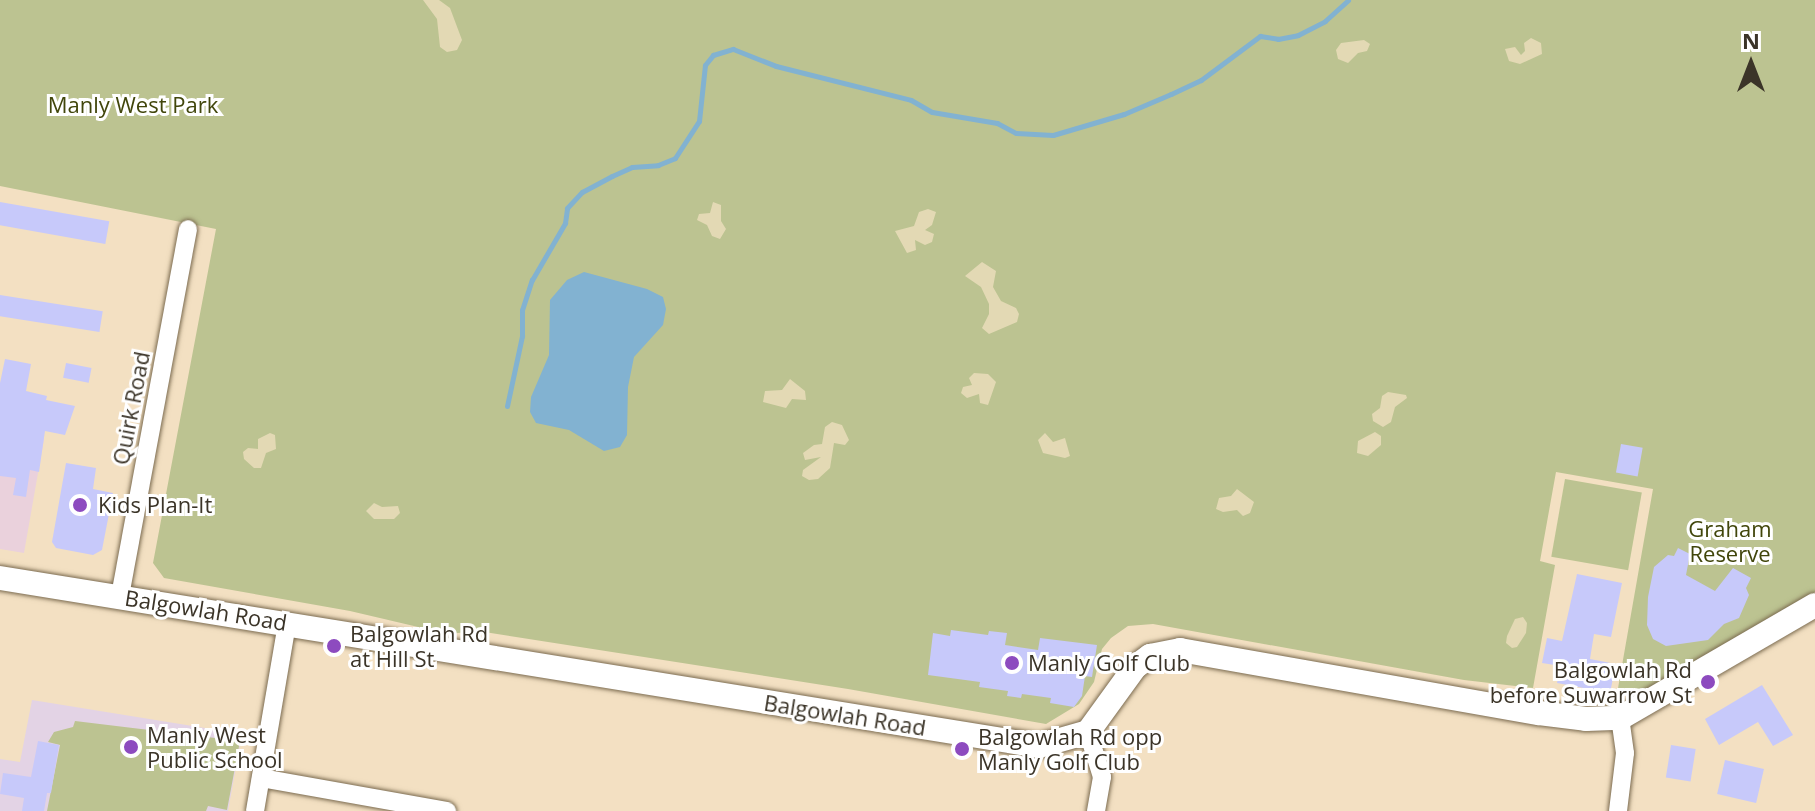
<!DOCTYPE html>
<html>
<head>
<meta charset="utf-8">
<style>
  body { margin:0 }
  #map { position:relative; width:1815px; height:811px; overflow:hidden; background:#f3e0c2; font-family:"Open Sans",sans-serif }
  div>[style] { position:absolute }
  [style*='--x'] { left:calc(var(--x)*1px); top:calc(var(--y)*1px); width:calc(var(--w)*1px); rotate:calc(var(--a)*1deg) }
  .commercial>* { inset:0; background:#ead1dc }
  .education>* { inset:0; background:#e3d3e5 }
  .green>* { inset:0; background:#bcc391; transform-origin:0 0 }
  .sand>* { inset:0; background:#e3d9b4 }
  .water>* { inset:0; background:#82b2d1 }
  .stream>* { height:5px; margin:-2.5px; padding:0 2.5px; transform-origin:2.5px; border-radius:2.5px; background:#82b2d1 }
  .building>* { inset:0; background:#c7c9fa; transform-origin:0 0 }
  .roads { filter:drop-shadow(0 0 2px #7b6b50) drop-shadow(0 0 2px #7b6b50) }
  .minor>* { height:18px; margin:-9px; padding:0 9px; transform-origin:9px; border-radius:9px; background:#fff }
  .tertiary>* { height:24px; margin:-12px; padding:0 12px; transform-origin:12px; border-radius:12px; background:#fff }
  .dots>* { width:22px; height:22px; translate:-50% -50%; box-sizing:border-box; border:4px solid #fff; border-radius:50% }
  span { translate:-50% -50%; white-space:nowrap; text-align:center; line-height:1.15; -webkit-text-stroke:6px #fff; paint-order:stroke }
  .park-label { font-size:22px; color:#41460b }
  .street-label { font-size:22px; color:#3b3428 }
  .poi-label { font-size:22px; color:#3b3428 }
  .left { translate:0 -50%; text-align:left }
  .right { translate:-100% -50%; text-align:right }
  .north { position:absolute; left:1711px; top:24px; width:80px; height:80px; -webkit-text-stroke:6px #fff; paint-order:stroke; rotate:0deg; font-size:22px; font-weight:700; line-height:32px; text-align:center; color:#3b3428 }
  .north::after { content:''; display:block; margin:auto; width:28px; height:36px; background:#3b3428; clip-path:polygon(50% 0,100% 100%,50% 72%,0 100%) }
</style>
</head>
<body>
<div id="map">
  <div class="commercial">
    <i style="clip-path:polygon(0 431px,44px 439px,24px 553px,0 549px)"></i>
  </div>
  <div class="education">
    <i style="clip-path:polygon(32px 700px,242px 734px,228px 811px,0 811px,0 759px,20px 762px)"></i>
  </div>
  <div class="green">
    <i style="clip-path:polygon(0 0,1815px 0,1815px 592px,1675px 677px,1636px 696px,1617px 694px,1653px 489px,1556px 472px,1540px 561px,1555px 565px,1533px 688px,1464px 680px,1153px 624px,1128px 626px,1111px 638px,1102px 649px,1094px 682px,1079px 704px,1046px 724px,848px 689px,478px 631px,448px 634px,350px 611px,164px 578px,153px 563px,216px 229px,0 186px)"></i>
    <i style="left:1565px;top:479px;width:78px;height:79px;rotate:10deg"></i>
    <i style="clip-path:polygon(75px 721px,240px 741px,227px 810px,208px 806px,206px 811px,47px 811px,60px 745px,48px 742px,54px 732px,73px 727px)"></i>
  </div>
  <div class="sand">
    <i style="clip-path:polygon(423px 0,439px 0,450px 8px,462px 40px,457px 50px,447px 52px,440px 47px,437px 19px)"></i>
    <i style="clip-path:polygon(1531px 38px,1541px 43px,1542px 54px,1520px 64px,1509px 61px,1505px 49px,1515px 47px,1521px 55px,1525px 51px,1524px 43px)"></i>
    <i style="clip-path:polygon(1364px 40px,1370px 44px,1367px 51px,1358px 53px,1348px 63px,1338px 59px,1336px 50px,1341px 43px)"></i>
    <i style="clip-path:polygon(713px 202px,721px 205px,721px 221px,726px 229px,720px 239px,712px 236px,707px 225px,697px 220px,699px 214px,710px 213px)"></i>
    <i style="clip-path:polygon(928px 209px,936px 212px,932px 225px,925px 230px,934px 234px,932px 242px,925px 245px,915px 240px,916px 250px,907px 253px,895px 231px,914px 226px,919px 212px)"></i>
    <i style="clip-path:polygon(982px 262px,996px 271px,993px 287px,1001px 301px,1016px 308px,1019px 314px,1017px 322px,989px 334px,982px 328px,989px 314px,989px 304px,981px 287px,965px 276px)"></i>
    <i style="clip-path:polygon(974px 373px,988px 374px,996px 382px,988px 405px,980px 403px,979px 394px,967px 398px,961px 393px,963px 387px,972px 385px,969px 378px)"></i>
    <i style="clip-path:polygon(790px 379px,805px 391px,806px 400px,792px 399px,786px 408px,763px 402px,765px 391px,782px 390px)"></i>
    <i style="clip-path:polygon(1388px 392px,1406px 395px,1407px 398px,1395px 407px,1391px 422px,1383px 427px,1373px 421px,1372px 414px,1380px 408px,1382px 396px)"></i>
    <i style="clip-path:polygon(832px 422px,842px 425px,849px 440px,845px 445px,834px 443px,830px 468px,818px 479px,809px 480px,802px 476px,803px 470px,821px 457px,805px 460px,803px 453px,814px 445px,822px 444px,825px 427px)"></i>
    <i style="clip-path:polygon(1375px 432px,1381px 436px,1381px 445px,1368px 456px,1357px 453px,1358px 441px)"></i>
    <i style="clip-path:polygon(270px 433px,275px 435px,276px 449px,266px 453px,261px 468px,254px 468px,244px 459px,243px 452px,248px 448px,258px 449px,258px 439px)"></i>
    <i style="clip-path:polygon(1045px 433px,1053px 442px,1065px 438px,1070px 456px,1065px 458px,1043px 453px,1038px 440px)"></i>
    <i style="clip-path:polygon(1237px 489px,1254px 502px,1250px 513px,1243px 516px,1237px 510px,1223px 512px,1216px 509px,1219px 498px,1231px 496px)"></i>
    <i style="clip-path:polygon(374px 503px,382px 507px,398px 506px,400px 513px,394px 519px,374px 519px,366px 511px)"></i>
    <i style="clip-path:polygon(1523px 617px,1527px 623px,1526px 633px,1517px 647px,1512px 648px,1506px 643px,1507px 636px,1515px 619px)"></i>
  </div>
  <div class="water">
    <i style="clip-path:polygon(584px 272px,647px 289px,663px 297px,666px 309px,663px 325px,634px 357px,628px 387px,627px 435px,620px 447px,604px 451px,569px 430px,536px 423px,530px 412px,531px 397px,549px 355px,550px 300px,567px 280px)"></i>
  </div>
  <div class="stream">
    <i style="--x:507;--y:406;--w:72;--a:-77.9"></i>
    <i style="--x:522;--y:336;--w:26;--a:-90"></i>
    <i style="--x:522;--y:310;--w:32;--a:-72"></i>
    <i style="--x:532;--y:280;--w:66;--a:-59.9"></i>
    <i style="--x:565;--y:223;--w:15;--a:-82"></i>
    <i style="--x:567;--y:208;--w:22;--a:-47"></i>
    <i style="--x:582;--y:192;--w:34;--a:-28"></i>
    <i style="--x:612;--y:176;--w:22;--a:-24"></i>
    <i style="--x:632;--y:167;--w:26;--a:-4"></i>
    <i style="--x:658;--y:165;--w:18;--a:-22"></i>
    <i style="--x:675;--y:158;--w:44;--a:-57"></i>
    <i style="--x:699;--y:121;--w:56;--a:-83.9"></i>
    <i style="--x:705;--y:65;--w:13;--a:-51"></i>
    <i style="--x:713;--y:55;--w:21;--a:-17"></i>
    <i style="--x:733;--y:49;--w:46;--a:21.6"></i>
    <i style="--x:776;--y:66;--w:139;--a:14.1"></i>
    <i style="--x:911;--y:100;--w:24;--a:30"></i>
    <i style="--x:932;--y:112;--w:66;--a:9.6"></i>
    <i style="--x:997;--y:123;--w:21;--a:28"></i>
    <i style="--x:1016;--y:133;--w:37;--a:3"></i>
    <i style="--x:1053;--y:135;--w:74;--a:-16.5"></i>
    <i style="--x:1124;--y:114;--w:51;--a:-23.1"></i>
    <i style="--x:1171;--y:94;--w:33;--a:-25"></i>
    <i style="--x:1201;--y:80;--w:74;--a:-36.7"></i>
    <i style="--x:1260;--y:36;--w:18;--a:9"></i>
    <i style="--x:1278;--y:39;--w:20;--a:-11"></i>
    <i style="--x:1298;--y:35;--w:30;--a:-27"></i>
    <i style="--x:1325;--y:21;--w:31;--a:-42"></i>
  </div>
  <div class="building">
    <i style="left:0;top:202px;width:111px;height:23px;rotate:10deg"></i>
    <i style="left:0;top:295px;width:104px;height:21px;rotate:9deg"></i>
    <i style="clip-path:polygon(5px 359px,31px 364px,26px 391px,47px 396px,46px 400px,75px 406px,65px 435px,45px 431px,39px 472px,30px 470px,26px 497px,13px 495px,16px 478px,0 476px,0 383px)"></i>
    <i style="left:66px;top:363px;width:26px;height:15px;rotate:11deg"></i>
    <i style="left:1621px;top:444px;width:22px;height:29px;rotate:10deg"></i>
    <i style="clip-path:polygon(66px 463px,96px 468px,93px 489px,113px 493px,102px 550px,93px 555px,56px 548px,52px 542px)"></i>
    <i style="clip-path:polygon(1678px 548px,1690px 554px,1686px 575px,1715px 591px,1733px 568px,1751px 578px,1746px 588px,1749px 595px,1739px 618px,1724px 624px,1708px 640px,1666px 646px,1653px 639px,1647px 625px,1648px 597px,1654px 567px,1668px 555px,1674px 556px)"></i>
    <i style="clip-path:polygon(1577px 574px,1622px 583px,1611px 637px,1594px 634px,1590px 659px,1616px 664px,1610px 693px,1557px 683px,1561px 666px,1542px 663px,1547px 638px,1562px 641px)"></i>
    <i style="clip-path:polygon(951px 630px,988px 635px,989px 631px,1007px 633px,1005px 645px,1038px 650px,1040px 638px,1097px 645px,1092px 677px,1085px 676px,1082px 696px,1074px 707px,1050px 703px,1051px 698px,1022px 694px,1021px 698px,1007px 696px,1008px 691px,979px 687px,980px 682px,928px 675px,933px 633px,950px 636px)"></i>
    <i style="clip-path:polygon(1762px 685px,1793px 735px,1773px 746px,1758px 722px,1719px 745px,1705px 719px)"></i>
    <i style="clip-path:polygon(38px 741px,59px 745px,51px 793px,47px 793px,44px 811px,22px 811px,24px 798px,0 794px,3px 773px,31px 777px)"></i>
    <i style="left:1671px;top:745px;width:25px;height:33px;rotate:9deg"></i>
    <i style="left:1725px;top:760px;width:40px;height:35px;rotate:13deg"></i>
  </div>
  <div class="roads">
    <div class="minor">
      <i style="--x:120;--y:596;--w:373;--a:-79.5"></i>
      <i style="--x:1088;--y:732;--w:47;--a:72.7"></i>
      <i style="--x:1102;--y:777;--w:35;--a:100"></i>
      <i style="--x:261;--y:778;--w:189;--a:10.1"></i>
      <i style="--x:255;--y:811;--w:190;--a:-80.3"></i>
      <i style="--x:1618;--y:811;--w:58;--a:-83.1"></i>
      <i style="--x:1625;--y:753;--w:35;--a:-98"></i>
    </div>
    <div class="tertiary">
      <i style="--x:0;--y:578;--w:1052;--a:9.18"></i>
      <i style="--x:1039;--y:746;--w:51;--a:-15.9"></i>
      <i style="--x:1088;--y:732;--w:80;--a:-54.1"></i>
      <i style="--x:1135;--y:667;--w:19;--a:-36"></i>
      <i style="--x:1150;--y:656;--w:31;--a:-11"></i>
      <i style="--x:1180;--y:650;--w:364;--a:10"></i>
      <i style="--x:1539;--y:713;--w:47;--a:7.3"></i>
      <i style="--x:1586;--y:719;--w:34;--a:-2"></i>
      <i style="--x:1620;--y:718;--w:225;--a:-30.1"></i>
    </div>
  </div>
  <div class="dots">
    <i style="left:80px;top:505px;background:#8d4bbf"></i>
    <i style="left:334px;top:646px;background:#8d4bbf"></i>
    <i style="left:1012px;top:663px;background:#8d4bbf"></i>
    <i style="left:1708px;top:682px;background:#8d4bbf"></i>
    <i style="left:131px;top:747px;background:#8d4bbf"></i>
    <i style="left:962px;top:749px;background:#8d4bbf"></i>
  </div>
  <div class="park-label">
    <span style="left:133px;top:105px">Manly West Park</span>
    <span style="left:1730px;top:541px">Graham<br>Reserve</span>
  </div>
  <div class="street-label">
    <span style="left:131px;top:408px;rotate:-79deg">Quirk Road</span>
    <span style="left:206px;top:610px;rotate:9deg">Balgowlah Road</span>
    <span style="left:845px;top:715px;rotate:9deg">Balgowlah Road</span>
  </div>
  <div class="poi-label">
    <span class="left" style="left:98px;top:505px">Kids Plan-It</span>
    <span class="left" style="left:350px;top:646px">Balgowlah Rd<br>at Hill St</span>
    <span class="left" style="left:1028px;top:663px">Manly Golf Club</span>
    <span class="right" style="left:1692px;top:682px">Balgowlah Rd<br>before Suwarrow St</span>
    <span class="left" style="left:147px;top:747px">Manly West<br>Public School</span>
    <span class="left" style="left:978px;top:749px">Balgowlah Rd opp<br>Manly Golf Club</span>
  </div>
  <div class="north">N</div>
</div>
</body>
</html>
